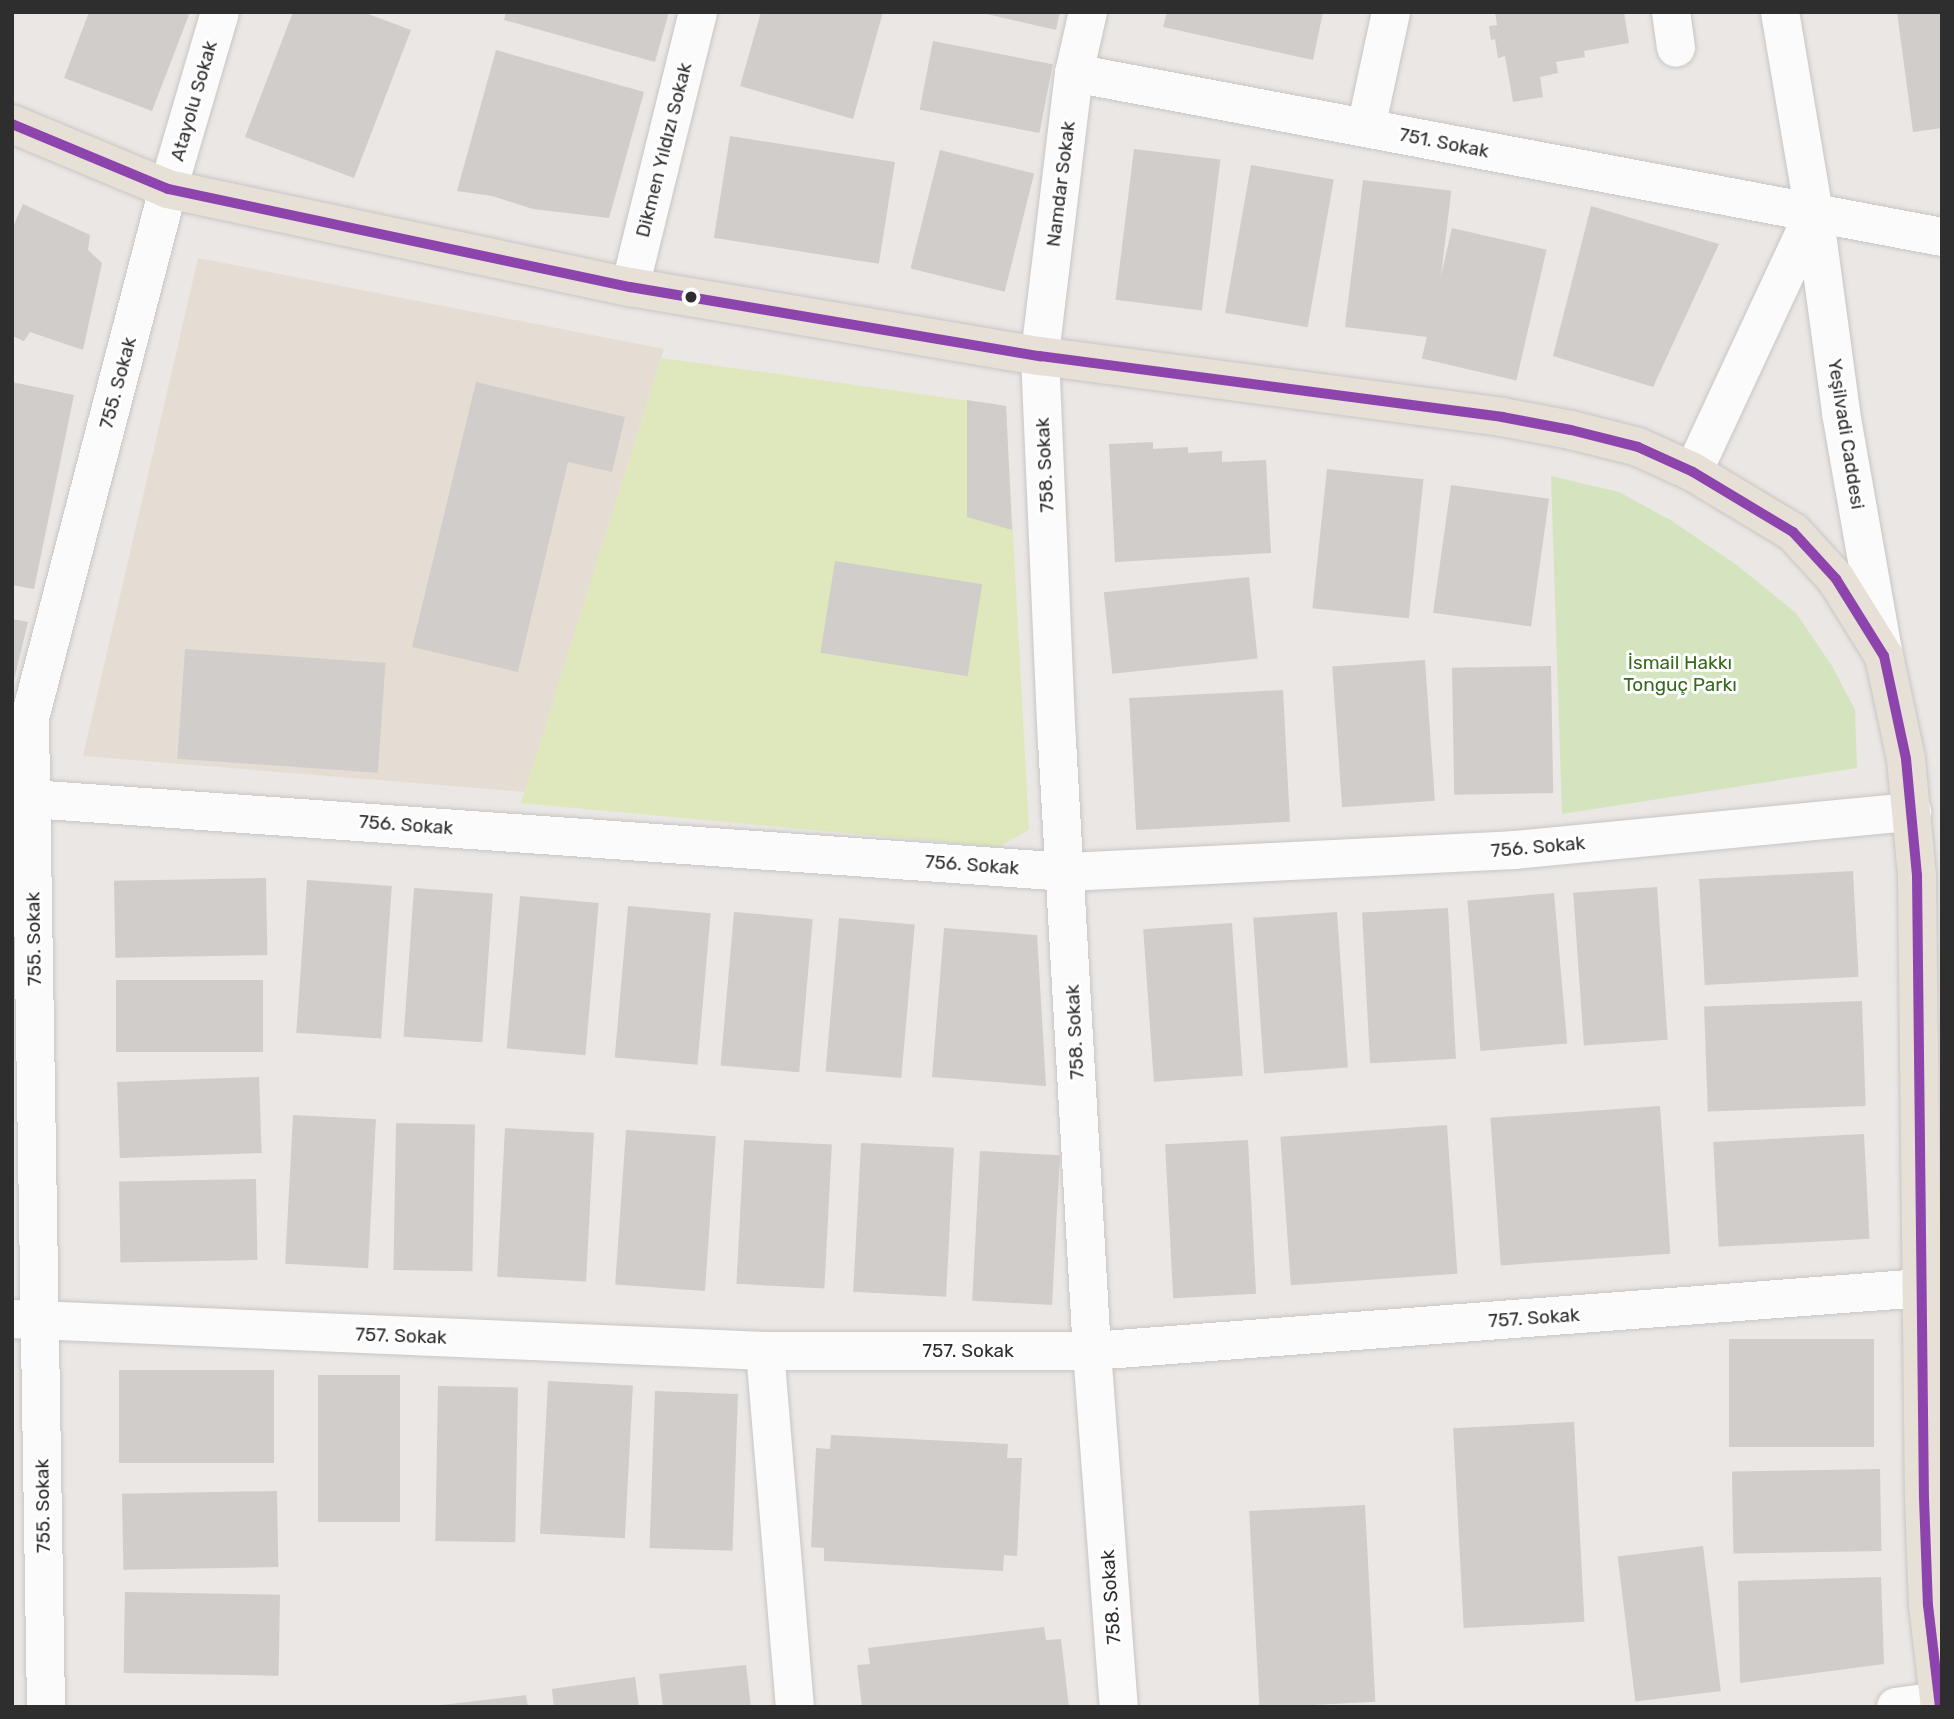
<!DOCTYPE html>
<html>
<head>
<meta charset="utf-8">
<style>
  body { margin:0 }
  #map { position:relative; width:1954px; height:1719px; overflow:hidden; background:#ebe7e4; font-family:Rubik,sans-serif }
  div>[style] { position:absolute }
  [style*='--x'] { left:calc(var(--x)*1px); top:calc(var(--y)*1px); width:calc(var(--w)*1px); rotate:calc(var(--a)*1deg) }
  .education>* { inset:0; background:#e5ddd3 }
  .green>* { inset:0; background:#d3e4bf }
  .pitch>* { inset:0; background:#dee8bc }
  .building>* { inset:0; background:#d0cdcb; transform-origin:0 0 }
  .roads { filter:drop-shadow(0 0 2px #c7c6c6) drop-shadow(0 0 2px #c7c6c6) }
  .minor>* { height:38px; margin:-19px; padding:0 19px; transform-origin:19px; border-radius:19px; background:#fcfbfb }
  .major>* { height:38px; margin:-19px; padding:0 19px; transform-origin:19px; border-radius:19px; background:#e7e0d6 }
  .bus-1>* { height:10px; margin:-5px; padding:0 5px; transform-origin:5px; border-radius:5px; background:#8e44ad }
  .dots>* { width:19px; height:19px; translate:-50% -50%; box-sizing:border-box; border:4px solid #fff; border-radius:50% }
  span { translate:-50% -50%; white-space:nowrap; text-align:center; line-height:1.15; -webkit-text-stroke:6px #fff; paint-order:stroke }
  .street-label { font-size:19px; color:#2e2e2e }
  .park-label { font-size:19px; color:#386a1e }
  .frame { position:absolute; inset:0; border:14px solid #2e2e2e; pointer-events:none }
</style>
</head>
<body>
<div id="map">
  <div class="education">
    <i style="clip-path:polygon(198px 258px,664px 349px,525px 792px,83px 756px)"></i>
  </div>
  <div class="green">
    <i style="clip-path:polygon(1551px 476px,1619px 492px,1672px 521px,1738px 566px,1796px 613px,1832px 666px,1855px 710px,1857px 768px,1562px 814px)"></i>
  </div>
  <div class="pitch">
    <i style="clip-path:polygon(661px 358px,1006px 406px,1029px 830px,998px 847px,521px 803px)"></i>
  </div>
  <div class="building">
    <i style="clip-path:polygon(89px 12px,190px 12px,152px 111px,64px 78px)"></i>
    <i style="clip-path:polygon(293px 12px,363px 12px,411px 30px,354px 178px,245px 137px)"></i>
    <i style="clip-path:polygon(506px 12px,669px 12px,655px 62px,504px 20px)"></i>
    <i style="clip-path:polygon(761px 12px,883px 12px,853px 119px,740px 86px)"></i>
    <i style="clip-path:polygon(978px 12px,1060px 12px,1056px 30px)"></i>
    <i style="clip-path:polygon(1167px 12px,1323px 12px,1313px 60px,1163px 27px)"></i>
    <i style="clip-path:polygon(1495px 12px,1624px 12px,1629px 43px,1584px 51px,1585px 57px,1556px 62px,1558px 73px,1540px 77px,1543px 97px,1513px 102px,1505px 56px,1498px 58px,1495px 39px,1491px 40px,1489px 26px,1497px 25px)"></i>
    <i style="clip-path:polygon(1897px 12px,1942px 12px,1942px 128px,1913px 132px)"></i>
    <i style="left:933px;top:41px;width:122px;height:70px;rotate:11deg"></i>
    <i style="clip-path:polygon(496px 50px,644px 92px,609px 218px,533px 209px,492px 196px,457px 191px)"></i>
    <i style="left:730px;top:136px;width:167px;height:103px;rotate:9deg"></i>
    <i style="left:1134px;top:149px;width:87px;height:152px;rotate:7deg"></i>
    <i style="left:940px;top:150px;width:97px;height:122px;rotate:14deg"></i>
    <i style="left:1251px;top:165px;width:84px;height:150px;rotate:10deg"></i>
    <i style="left:1363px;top:180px;width:89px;height:148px;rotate:7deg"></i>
    <i style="clip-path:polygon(23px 204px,90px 235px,88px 250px,102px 263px,83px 350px,30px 332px,24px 341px,12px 336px,12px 229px)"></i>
    <i style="clip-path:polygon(1591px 206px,1719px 244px,1653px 387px,1553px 356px)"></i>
    <i style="left:1452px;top:228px;width:97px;height:134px;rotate:13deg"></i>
    <i style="clip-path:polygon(12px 382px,74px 395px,34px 589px,12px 585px)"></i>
    <i style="clip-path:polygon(476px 382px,625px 417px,612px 472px,568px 462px,518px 672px,412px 647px)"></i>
    <i style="clip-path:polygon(967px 400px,1006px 406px,1012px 530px,967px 517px)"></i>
    <i style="clip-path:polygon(1153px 442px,1153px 449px,1188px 447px,1188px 453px,1222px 451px,1222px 462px,1266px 460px,1271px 553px,1115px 562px,1109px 444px)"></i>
    <i style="left:1327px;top:469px;width:97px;height:140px;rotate:6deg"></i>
    <i style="left:1451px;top:485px;width:99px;height:129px;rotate:8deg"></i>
    <i style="left:835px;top:561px;width:149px;height:93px;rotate:9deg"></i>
    <i style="left:1249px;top:577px;width:82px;height:146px;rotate:84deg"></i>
    <i style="clip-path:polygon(12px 619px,28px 622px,13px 684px,12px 684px)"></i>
    <i style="left:185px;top:649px;width:201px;height:110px;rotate:4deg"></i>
    <i style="left:1425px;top:660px;width:141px;height:93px;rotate:86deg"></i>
    <i style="left:1551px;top:666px;width:127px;height:99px;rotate:89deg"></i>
    <i style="left:1283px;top:690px;width:132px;height:154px;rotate:87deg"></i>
    <i style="left:1853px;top:871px;width:106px;height:154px;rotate:87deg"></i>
    <i style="left:266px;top:878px;width:77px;height:152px;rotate:89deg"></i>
    <i style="left:307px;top:880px;width:85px;height:153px;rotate:4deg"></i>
    <i style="left:1657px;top:887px;width:153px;height:84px;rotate:86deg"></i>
    <i style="left:414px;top:888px;width:79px;height:149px;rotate:4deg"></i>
    <i style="left:1554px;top:893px;width:151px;height:87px;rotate:85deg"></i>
    <i style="left:520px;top:896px;width:79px;height:153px;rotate:5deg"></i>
    <i style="left:628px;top:906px;width:83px;height:152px;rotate:5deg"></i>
    <i style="left:1448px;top:908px;width:151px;height:86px;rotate:87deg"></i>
    <i style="left:734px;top:912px;width:79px;height:154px;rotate:5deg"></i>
    <i style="left:1337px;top:912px;width:156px;height:84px;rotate:86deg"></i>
    <i style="left:839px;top:918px;width:76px;height:154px;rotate:5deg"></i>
    <i style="left:1232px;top:923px;width:153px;height:89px;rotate:86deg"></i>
    <i style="clip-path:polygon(944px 928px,1037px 935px,1046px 1086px,932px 1077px)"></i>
    <i style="left:263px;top:980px;width:72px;height:147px;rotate:90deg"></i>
    <i style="left:1862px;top:1001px;width:105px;height:158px;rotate:88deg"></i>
    <i style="left:259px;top:1077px;width:76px;height:142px;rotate:88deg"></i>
    <i style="left:1660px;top:1106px;width:148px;height:170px;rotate:86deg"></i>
    <i style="left:293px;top:1115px;width:83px;height:149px;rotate:3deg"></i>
    <i style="left:396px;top:1123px;width:79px;height:147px;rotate:1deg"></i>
    <i style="left:1447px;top:1125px;width:149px;height:167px;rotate:86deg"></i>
    <i style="left:505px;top:1128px;width:89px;height:149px;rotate:3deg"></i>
    <i style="left:626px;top:1130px;width:90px;height:155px;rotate:4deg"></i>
    <i style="left:1864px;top:1134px;width:105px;height:151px;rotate:87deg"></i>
    <i style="left:744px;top:1140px;width:88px;height:144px;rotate:3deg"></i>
    <i style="left:1248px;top:1140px;width:154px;height:83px;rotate:87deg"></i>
    <i style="left:861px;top:1143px;width:93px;height:149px;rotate:3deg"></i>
    <i style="left:980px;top:1151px;width:80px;height:150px;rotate:3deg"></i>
    <i style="left:256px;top:1179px;width:81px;height:137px;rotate:89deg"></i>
    <i style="left:1874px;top:1339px;width:108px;height:145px;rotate:90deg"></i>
    <i style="left:119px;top:1370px;width:155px;height:93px"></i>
    <i style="left:318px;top:1375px;width:82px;height:147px"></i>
    <i style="left:548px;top:1381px;width:85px;height:153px;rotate:3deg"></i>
    <i style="left:438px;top:1386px;width:80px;height:155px;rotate:1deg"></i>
    <i style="left:655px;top:1391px;width:83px;height:157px;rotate:2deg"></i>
    <i style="left:1574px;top:1422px;width:200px;height:121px;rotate:87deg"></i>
    <i style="clip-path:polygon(831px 1435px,1008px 1444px,1007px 1458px,1022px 1458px,1017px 1556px,1004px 1555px,1003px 1571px,824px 1561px,824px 1548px,811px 1547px,816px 1448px,830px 1449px)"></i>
    <i style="left:1880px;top:1469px;width:82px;height:148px;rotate:89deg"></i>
    <i style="left:277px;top:1491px;width:76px;height:155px;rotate:89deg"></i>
    <i style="left:1365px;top:1505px;width:197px;height:116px;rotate:87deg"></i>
    <i style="left:1703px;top:1546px;width:146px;height:86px;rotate:83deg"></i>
    <i style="clip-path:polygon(1881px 1577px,1884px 1664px,1740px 1683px,1738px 1581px)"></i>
    <i style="left:125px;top:1592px;width:155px;height:81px;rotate:1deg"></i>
    <i style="clip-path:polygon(1044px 1627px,1046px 1640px,1061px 1639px,1069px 1707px,862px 1707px,857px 1665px,870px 1664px,868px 1648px)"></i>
    <i style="clip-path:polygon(746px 1665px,751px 1707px,663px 1707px,659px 1674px)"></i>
    <i style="clip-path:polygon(635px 1677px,639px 1707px,554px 1707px,552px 1689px)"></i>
    <i style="clip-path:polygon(526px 1695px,528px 1707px,443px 1707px,442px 1705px)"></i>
  </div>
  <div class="roads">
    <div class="minor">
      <i style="--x:1088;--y:12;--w:63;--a:102.9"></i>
      <i style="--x:1074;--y:73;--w:285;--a:96.9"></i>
      <i style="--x:1040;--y:356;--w:385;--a:87.5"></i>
      <i style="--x:1057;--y:741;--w:611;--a:86.72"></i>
      <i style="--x:1092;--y:1351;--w:357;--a:85.7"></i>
      <i style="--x:1671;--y:12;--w:36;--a:82"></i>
      <i style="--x:1780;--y:12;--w:203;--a:80.4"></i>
      <i style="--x:1814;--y:212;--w:203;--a:82.3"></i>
      <i style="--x:1841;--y:413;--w:247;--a:80"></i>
      <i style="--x:1074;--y:73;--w:883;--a:10.7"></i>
      <i style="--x:1366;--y:128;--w:119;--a:-77.8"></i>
      <i style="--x:630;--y:287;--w:283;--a:-76.1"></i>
      <i style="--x:1693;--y:472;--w:287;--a:-65"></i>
      <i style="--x:31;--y:799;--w:1038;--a:4.03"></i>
      <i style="--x:1066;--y:872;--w:449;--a:-2.8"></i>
      <i style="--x:1514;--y:850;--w:400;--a:-5.5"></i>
      <i style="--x:12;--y:1319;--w:754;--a:2.43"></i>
      <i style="--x:765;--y:1351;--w:327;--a:0"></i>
      <i style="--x:1092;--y:1351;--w:832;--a:-4.34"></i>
      <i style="--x:765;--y:1351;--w:357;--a:85.2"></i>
      <i style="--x:46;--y:1707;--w:989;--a:-90.93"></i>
      <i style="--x:30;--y:718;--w:547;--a:-75.38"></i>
      <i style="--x:168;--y:189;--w:184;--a:-73.6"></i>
      <i style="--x:1896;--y:1707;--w:43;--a:-7.9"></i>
    </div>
    <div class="major">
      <i style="--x:12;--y:124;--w:169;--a:22.6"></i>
      <i style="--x:168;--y:189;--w:472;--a:12"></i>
      <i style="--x:630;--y:287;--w:416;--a:9.6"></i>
      <i style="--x:1040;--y:356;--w:466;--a:7.5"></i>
      <i style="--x:1502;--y:417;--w:70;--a:10.7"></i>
      <i style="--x:1571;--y:430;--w:69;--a:14.2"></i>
      <i style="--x:1638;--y:447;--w:60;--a:24.4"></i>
      <i style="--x:1693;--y:472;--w:117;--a:31"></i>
      <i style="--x:1793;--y:532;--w:64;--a:47.5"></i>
      <i style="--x:1836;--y:579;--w:91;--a:58.1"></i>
      <i style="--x:1884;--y:656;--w:105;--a:77.9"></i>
      <i style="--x:1906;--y:759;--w:117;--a:84.6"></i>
      <i style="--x:1917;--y:875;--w:623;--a:89.36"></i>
      <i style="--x:1924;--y:1498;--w:107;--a:87.9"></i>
      <i style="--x:1928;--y:1605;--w:103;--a:83.3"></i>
    </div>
  </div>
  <div class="bus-1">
    <i style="--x:12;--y:124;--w:169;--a:22.6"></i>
    <i style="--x:168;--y:189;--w:472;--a:12"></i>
    <i style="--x:630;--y:287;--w:416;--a:9.6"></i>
    <i style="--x:1040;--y:356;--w:466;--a:7.5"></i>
    <i style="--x:1502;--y:417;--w:70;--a:10.7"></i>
    <i style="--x:1571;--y:430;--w:69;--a:14.2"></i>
    <i style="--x:1638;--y:447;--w:60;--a:24.4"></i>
    <i style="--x:1693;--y:472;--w:117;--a:31"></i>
    <i style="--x:1793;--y:532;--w:64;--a:47.5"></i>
    <i style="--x:1836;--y:579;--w:91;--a:58.1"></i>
    <i style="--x:1884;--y:656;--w:105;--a:77.9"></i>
    <i style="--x:1906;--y:759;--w:117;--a:84.6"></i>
    <i style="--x:1917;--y:875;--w:623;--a:89.36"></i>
    <i style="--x:1924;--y:1498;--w:107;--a:87.9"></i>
    <i style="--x:1928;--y:1605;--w:103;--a:83.3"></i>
  </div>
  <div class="dots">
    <i style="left:691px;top:297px;background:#2e2e2e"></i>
  </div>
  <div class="street-label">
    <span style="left:194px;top:101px;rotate:-74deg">Atayolu Sokak</span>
    <span style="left:1444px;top:143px;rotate:11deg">751. Sokak</span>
    <span style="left:664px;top:150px;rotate:-76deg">Dikmen Yıldızı Sokak</span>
    <span style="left:1061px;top:184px;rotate:-83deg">Namdar Sokak</span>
    <span style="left:118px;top:383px;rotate:-75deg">755. Sokak</span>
    <span style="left:1846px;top:434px;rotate:81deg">Yeşilvadi Caddesi</span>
    <span style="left:1045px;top:465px;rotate:-93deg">758. Sokak</span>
    <span style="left:406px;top:825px;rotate:4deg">756. Sokak</span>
    <span style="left:1538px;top:847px;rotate:-5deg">756. Sokak</span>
    <span style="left:972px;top:865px;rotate:4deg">756. Sokak</span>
    <span style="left:34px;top:939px;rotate:-91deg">755. Sokak</span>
    <span style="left:1075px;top:1032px;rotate:-93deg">758. Sokak</span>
    <span style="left:1534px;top:1318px;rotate:-4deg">757. Sokak</span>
    <span style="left:401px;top:1336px;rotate:2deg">757. Sokak</span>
    <span style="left:968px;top:1351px">757. Sokak</span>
    <span style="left:43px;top:1506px;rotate:-91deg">755. Sokak</span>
    <span style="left:1111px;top:1597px;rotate:-94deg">758. Sokak</span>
  </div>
  <div class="park-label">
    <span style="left:1680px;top:674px">İsmail Hakkı<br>Tonguç Parkı</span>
  </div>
  <div class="frame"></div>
</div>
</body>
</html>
